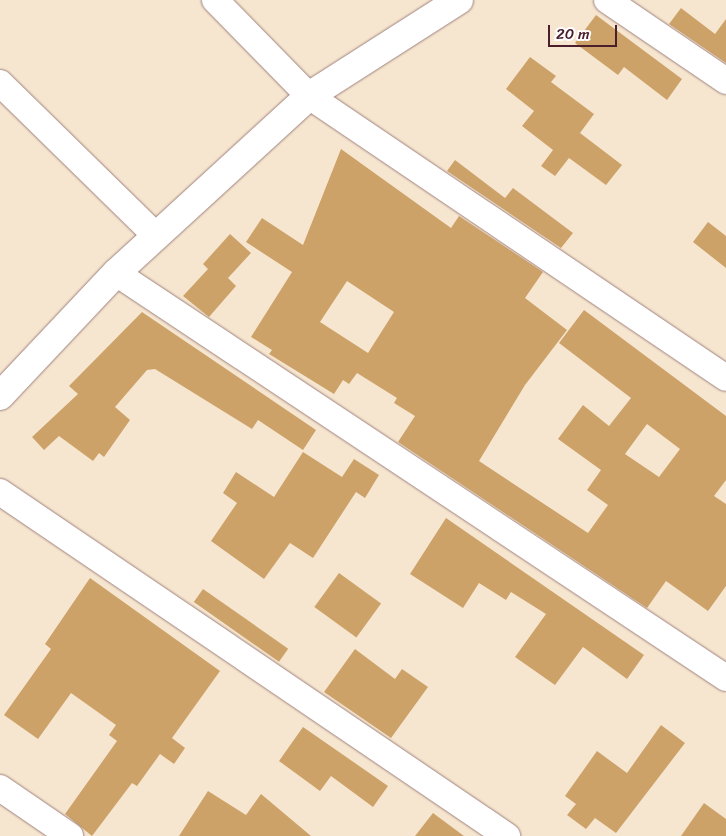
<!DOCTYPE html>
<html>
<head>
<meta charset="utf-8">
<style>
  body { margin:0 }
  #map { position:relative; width:726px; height:836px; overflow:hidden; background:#f6e6d0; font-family:Sriracha,sans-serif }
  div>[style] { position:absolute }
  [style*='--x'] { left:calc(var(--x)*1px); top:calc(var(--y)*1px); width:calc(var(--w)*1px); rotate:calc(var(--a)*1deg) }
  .building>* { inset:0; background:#cda269; transform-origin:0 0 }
  .roads { filter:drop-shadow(0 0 1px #a0827e) drop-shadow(0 0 1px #a0827e) }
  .street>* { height:26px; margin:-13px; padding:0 13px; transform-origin:13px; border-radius:13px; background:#fff }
  .primary>* { height:28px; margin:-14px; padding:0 14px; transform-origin:14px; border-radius:14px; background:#fff }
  span { translate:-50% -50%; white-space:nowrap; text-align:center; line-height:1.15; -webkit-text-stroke:4px #fff; paint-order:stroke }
  .scale { position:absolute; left:548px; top:25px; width:69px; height:22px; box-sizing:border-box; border:2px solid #4a1f2b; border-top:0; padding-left:6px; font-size:15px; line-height:18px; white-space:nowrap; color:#4a1f2b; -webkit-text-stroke:4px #fff; paint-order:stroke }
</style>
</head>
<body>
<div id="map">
  <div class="building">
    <i style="clip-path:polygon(681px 8px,715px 34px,726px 19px,726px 63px,669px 24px)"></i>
    <i style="clip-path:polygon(596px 15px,682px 79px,667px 100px,624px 67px,618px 75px,575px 43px)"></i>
    <i style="clip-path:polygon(530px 57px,556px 76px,551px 82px,594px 114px,580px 133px,622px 165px,606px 185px,569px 158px,555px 176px,541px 166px,553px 150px,522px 126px,534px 111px,506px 89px)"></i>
    <i style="clip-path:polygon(evenodd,341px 149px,451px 228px,459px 216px,543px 272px,525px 298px,567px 330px,525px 385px,479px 461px,588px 533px,608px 505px,587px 490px,601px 470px,558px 439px,583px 405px,609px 426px,631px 398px,559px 343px,584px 310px,726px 416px,726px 480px,714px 496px,726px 504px,726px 586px,708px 611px,666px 581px,647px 608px,398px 442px,415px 416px,394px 403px,397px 398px,357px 373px,349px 384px,343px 380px,334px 394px,269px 354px,272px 350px,251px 337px,292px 272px,246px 242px,262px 218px,303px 245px,341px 149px,347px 281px,394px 312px,368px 353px,320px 322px,347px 281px,341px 149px,647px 424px,680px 449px,659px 477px,625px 454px,647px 424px)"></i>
    <i style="clip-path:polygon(455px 160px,505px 198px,513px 188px,573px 233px,561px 248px,447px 171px)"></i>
    <i style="clip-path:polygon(708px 222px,726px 236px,726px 268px,693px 242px)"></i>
    <i style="clip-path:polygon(230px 234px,251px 253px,228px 278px,236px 286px,209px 317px,183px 296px,208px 269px,203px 264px)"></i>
    <i style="clip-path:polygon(142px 312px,316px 430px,303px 450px,258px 420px,252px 429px,155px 369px,147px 370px,115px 407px,130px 420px,104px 457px,99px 453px,93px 461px,59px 436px,44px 450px,32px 437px,78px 394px,69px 386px)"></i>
    <i style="clip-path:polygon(303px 452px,342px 477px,354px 459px,379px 475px,365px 498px,356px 492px,313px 558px,290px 543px,264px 579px,211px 541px,237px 503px,223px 493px,236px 472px,274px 497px)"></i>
    <i style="clip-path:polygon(446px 518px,644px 655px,627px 679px,583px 647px,555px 685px,515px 657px,546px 614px,511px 592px,506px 600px,479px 583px,463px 608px,410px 574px)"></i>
    <i style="left:339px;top:573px;width:52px;height:42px;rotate:36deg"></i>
    <i style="clip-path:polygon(90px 578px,220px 671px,172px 738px,185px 748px,174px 764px,160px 754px,137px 786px,132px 783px,92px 836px,65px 814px,117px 741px,109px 735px,116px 725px,71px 693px,38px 739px,4px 715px,51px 649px,45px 644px)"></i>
    <i style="left:203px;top:589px;width:104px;height:16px;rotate:35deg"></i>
    <i style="clip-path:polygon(355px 649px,395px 679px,402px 669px,428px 687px,391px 738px,324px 692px)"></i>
    <i style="clip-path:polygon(661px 725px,685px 743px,616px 833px,595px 818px,586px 829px,567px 815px,576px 804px,565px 796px,597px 751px,627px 773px)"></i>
    <i style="clip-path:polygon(303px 727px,388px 786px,373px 807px,331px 776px,320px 791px,279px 761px)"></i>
    <i style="clip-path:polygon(208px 791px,246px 815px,261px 794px,311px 836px,179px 836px)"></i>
    <i style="clip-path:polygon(704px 803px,726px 819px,726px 836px,681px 836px)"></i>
    <i style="clip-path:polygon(433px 813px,464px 836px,415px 836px)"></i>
  </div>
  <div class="roads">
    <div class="street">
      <i style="--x:215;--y:0;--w:134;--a:45.6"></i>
      <i style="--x:309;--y:96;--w:503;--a:34.07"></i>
      <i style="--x:607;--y:0;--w:144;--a:34.2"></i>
      <i style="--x:0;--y:83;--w:219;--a:44.4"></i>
      <i style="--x:116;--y:273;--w:732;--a:33.58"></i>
      <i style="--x:0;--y:492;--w:613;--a:34.16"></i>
      <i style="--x:0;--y:788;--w:85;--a:34.4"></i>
    </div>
    <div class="primary">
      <i style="--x:0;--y:396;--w:169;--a:-46.7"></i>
      <i style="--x:116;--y:273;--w:262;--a:-42.5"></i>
      <i style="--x:309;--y:96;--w:178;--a:-32.6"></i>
    </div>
  </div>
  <div class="scale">20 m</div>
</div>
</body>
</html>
